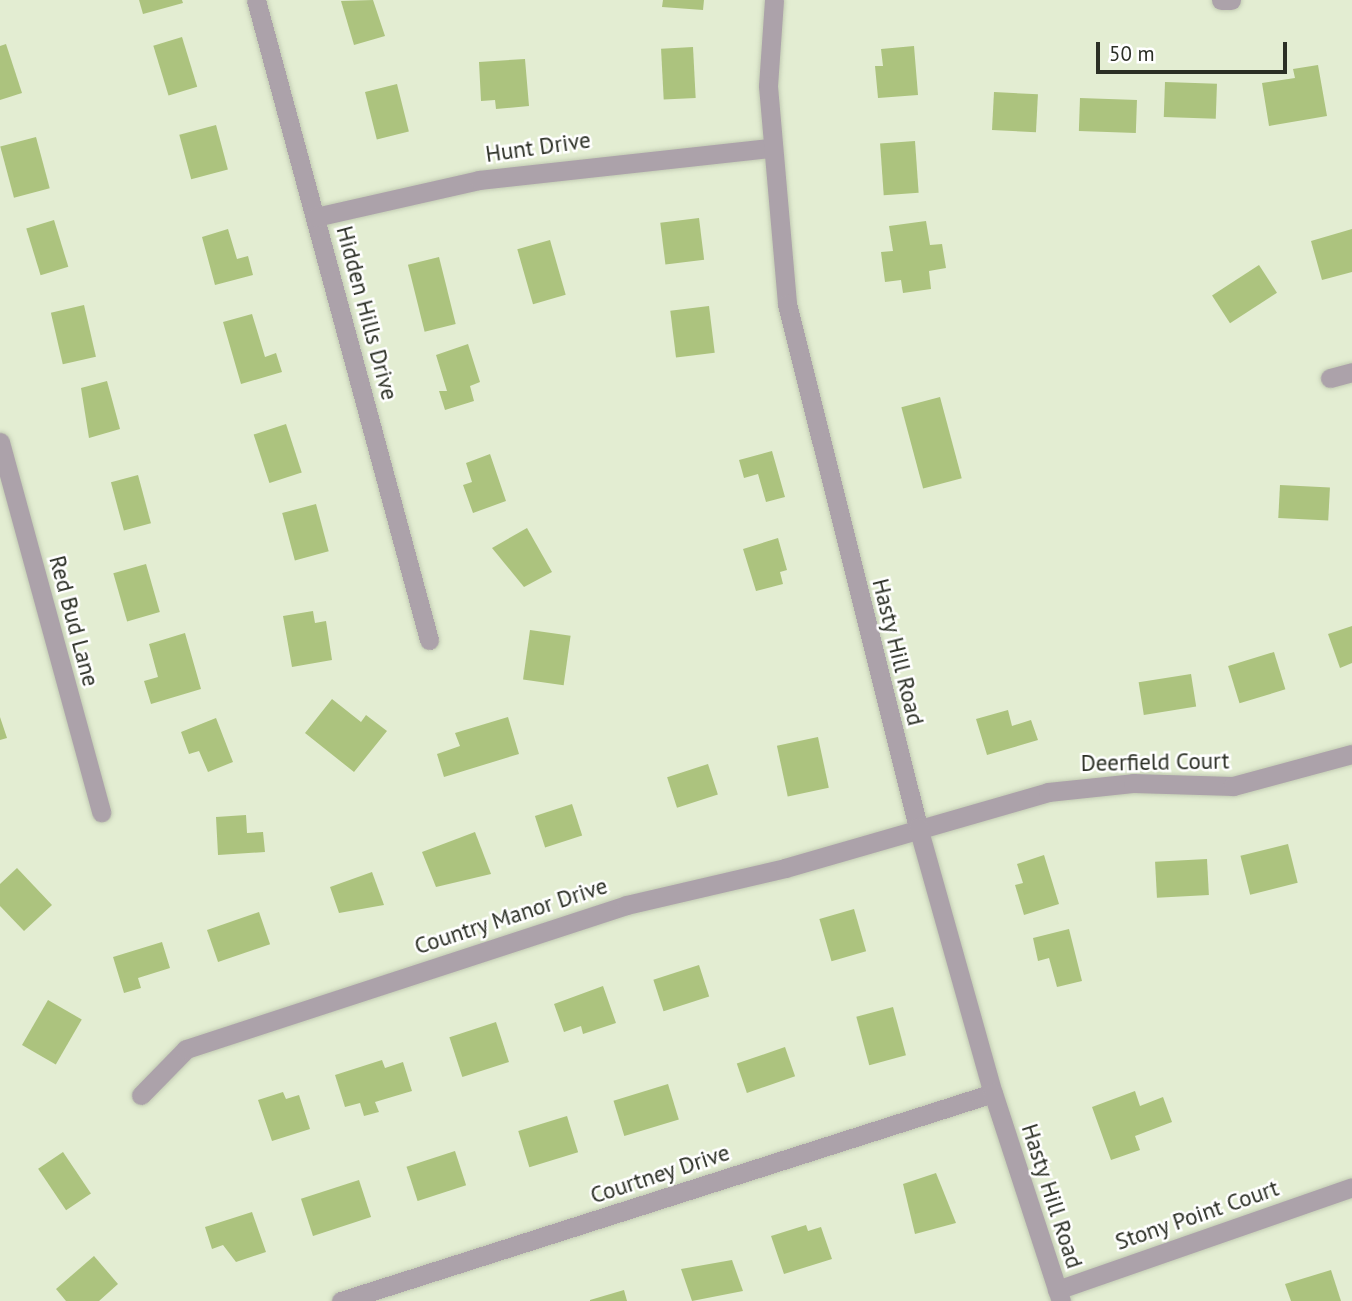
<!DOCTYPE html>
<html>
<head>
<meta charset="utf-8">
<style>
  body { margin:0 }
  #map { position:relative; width:1352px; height:1301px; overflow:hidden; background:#e3edd2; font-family:"PT Sans",sans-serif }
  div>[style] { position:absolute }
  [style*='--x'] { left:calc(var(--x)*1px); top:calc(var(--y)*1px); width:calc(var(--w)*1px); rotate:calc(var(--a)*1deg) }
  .building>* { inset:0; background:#acc37e; transform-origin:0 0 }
  .roads { filter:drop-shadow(0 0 2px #c2cbb3) drop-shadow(0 0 2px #c2cbb3) }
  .minor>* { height:19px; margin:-9.5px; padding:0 9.5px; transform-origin:9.5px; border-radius:9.5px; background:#aca2aa }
  .tertiary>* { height:19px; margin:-9.5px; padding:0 9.5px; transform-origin:9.5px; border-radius:9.5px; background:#aca2aa }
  span { translate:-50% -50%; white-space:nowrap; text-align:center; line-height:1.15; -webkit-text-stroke:5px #fff; paint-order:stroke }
  .street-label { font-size:23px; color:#2b2f25 }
  .scale { position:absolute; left:1096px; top:42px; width:191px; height:32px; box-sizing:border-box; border:4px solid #2b2f25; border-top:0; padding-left:9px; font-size:21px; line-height:24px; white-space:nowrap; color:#2b2f25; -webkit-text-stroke:5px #fff; paint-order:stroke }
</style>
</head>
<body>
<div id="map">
  <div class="building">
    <i style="clip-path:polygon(139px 0,182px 0,183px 3px,143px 14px)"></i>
    <i style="clip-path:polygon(373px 0,385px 36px,354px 45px,341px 1px)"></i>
    <i style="clip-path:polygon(663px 0,704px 0,703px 10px,662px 7px)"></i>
    <i style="left:182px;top:37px;width:52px;height:30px;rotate:73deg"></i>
    <i style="clip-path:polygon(6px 44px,22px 93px,0 100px,0 46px)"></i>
    <i style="clip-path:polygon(914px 46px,918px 95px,878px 98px,875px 66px,883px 66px,881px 49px)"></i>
    <i style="left:693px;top:47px;width:51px;height:32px;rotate:87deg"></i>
    <i style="clip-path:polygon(525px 59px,529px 106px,496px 109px,495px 100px,481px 101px,479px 62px)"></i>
    <i style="clip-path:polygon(1318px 65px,1327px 116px,1269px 126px,1262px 83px,1295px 78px,1293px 69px)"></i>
    <i style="left:1165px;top:82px;width:52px;height:35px;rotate:2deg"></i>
    <i style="left:397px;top:84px;width:49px;height:33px;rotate:76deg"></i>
    <i style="left:994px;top:92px;width:44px;height:38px;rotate:3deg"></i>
    <i style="left:1080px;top:98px;width:57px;height:33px;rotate:2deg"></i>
    <i style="left:216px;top:125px;width:46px;height:38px;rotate:75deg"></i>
    <i style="left:36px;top:137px;width:53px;height:37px;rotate:75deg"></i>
    <i style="left:915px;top:141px;width:52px;height:35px;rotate:86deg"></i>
    <i style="left:699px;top:218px;width:42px;height:39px;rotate:83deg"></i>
    <i style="left:54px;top:220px;width:49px;height:29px;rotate:73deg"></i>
    <i style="clip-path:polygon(926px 221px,930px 245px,942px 244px,946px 268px,929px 271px,931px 289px,903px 293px,901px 280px,885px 282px,881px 252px,893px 251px,889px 226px)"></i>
    <i style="clip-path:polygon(228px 229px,237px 259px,248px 256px,253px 275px,215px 285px,202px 237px)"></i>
    <i style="clip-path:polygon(1352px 229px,1352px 272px,1322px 280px,1311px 241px)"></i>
    <i style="left:550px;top:240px;width:57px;height:34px;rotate:74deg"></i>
    <i style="left:439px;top:257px;width:69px;height:32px;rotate:76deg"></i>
    <i style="left:1259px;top:265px;width:33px;height:56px;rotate:57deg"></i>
    <i style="left:84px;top:305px;width:53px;height:34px;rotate:77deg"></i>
    <i style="left:709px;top:306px;width:47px;height:39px;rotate:83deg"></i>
    <i style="clip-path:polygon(252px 314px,265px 357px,276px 353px,282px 372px,241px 384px,223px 322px)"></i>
    <i style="clip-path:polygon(468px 344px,480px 382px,470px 386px,474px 401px,445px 410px,439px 391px,447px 391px,436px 355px)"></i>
    <i style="clip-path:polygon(107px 381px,120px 429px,89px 438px,81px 388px)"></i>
    <i style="left:940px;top:397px;width:84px;height:40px;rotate:75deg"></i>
    <i style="left:286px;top:424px;width:51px;height:34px;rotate:72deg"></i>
    <i style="clip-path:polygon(772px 451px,785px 497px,766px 502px,758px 474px,744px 478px,739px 460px)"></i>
    <i style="clip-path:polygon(490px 454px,506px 501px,473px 513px,463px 485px,472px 482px,466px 463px)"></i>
    <i style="left:138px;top:475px;width:50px;height:28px;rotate:75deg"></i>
    <i style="left:1280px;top:485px;width:50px;height:33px;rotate:3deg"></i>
    <i style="left:316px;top:504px;width:49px;height:35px;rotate:75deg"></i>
    <i style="clip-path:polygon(527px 528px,552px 572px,524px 587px,492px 548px)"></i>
    <i style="clip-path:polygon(778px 538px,787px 570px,780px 572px,783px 584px,756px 591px,743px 549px)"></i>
    <i style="left:146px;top:564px;width:50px;height:34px;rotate:74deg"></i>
    <i style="clip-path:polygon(313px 611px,315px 623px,326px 621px,332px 660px,292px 667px,283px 616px)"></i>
    <i style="clip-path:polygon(1352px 626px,1352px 663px,1340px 668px,1328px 634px)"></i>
    <i style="left:530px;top:630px;width:41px;height:50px;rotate:8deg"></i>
    <i style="clip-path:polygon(185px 633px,201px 689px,151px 704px,144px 681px,158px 677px,149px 644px)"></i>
    <i style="left:1274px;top:652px;width:39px;height:48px;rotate:73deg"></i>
    <i style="left:1191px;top:674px;width:33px;height:53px;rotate:81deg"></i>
    <i style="clip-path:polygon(332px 699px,361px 722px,366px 715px,387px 731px,354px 772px,305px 733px)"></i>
    <i style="clip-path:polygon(1008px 710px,1012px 726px,1031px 720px,1038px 740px,987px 755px,976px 719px)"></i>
    <i style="clip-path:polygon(0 717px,7px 738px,0 740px)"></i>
    <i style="clip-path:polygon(508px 717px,519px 754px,444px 777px,437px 754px,460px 746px,455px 733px)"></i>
    <i style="clip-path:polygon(216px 718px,233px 762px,208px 772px,199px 751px,189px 754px,181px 732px)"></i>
    <i style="left:818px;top:737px;width:52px;height:42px;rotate:78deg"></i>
    <i style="left:708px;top:764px;width:32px;height:43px;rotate:72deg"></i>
    <i style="left:572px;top:804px;width:33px;height:39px;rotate:72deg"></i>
    <i style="clip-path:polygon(246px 815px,247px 833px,263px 832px,265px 852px,218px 855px,216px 817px)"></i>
    <i style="clip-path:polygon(475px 832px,491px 874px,436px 887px,422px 852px)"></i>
    <i style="left:1288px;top:844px;width:40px;height:49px;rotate:76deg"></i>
    <i style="clip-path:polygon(1044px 855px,1059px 904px,1024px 915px,1015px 885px,1023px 883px,1017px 864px)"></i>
    <i style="left:1207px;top:859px;width:36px;height:52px;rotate:87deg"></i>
    <i style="clip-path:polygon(17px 868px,52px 905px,24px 931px,0 906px,0 884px)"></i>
    <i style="clip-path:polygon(372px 872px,384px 905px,339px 913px,330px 887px)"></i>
    <i style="left:854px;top:909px;width:44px;height:36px;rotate:74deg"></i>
    <i style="left:259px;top:912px;width:34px;height:55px;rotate:71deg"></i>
    <i style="clip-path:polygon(1069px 929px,1082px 981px,1057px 987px,1049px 958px,1038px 961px,1033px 938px)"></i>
    <i style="clip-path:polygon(162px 942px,170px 968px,138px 978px,141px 988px,124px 993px,113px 957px)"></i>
    <i style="left:699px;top:965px;width:33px;height:48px;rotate:72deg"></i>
    <i style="clip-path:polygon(603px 986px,616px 1023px,583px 1034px,581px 1026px,564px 1032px,554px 1004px)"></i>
    <i style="left:48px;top:1000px;width:39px;height:52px;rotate:30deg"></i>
    <i style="left:893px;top:1007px;width:50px;height:38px;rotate:75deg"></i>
    <i style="left:496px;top:1022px;width:42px;height:49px;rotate:72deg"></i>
    <i style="left:785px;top:1047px;width:31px;height:51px;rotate:71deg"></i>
    <i style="clip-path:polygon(382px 1060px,385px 1068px,403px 1062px,412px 1091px,375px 1102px,379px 1112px,364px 1116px,360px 1103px,345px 1107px,335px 1075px)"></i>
    <i style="left:668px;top:1084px;width:37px;height:57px;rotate:73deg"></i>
    <i style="clip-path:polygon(1135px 1091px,1140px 1106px,1163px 1097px,1172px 1122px,1135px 1136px,1140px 1150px,1111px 1160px,1092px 1107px)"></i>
    <i style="clip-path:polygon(283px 1092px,286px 1099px,299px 1095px,310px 1129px,272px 1141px,258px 1100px)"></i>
    <i style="left:567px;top:1116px;width:38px;height:51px;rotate:73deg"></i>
    <i style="left:455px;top:1151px;width:36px;height:51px;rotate:72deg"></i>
    <i style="left:63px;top:1152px;width:50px;height:30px;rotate:56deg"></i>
    <i style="clip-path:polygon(936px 1173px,956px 1223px,915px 1234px,903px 1184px)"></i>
    <i style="left:359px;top:1180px;width:39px;height:61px;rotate:72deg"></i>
    <i style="clip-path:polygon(252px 1212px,266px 1252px,236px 1262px,223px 1245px,212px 1249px,205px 1227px)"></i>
    <i style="clip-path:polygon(806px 1225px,808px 1231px,821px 1227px,832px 1259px,784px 1274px,771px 1236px)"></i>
    <i style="clip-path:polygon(94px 1256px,118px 1284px,99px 1301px,66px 1301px,56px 1289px)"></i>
    <i style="clip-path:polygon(732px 1260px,743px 1291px,692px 1301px,681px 1269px)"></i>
    <i style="clip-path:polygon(1331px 1270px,1341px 1301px,1291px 1301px,1285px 1284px)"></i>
    <i style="clip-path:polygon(624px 1290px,627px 1301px,590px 1301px,590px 1300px)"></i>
  </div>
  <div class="roads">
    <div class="minor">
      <i style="--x:256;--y:0;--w:663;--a:74.87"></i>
      <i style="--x:1221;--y:0;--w:10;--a:0"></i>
      <i style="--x:316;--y:217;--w:167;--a:-12.8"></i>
      <i style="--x:479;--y:180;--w:294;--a:-6.3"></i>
      <i style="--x:1330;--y:378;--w:23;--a:-15"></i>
      <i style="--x:0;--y:442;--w:384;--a:74.7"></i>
      <i style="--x:141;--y:1095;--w:64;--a:-45.6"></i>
      <i style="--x:186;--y:1049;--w:463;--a:-18.1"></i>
      <i style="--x:626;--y:905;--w:163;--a:-13.1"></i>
      <i style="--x:785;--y:868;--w:274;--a:-16.1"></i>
      <i style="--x:1048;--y:792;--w:85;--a:-6"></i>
      <i style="--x:1133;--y:783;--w:100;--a:1.7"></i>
      <i style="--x:1233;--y:786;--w:123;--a:-15.1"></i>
      <i style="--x:1057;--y:1290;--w:312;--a:-19.2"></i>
      <i style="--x:341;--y:1301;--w:684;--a:-17.69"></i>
    </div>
    <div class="tertiary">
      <i style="--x:774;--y:0;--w:86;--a:94"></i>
      <i style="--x:768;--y:86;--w:219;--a:85"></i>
      <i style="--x:787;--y:304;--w:539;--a:75.94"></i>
      <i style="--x:918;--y:827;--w:276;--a:74.3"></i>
      <i style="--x:993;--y:1093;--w:219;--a:71.9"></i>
    </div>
  </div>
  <div class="street-label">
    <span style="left:538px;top:147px;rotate:-8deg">Hunt Drive</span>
    <span style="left:367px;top:313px;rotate:75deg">Hidden Hills Drive</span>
    <span style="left:74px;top:621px;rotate:75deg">Red Bud Lane</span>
    <span style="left:898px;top:652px;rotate:76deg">Hasty Hill Road</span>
    <span style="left:1155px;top:762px;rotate:-1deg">Deerfield Court</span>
    <span style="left:511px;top:916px;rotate:-18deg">Country Manor Drive</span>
    <span style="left:660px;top:1174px;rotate:-18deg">Courtney Drive</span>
    <span style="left:1052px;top:1196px;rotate:72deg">Hasty Hill Road</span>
    <span style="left:1197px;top:1215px;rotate:-19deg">Stony Point Court</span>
  </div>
  <div class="scale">50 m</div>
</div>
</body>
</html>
